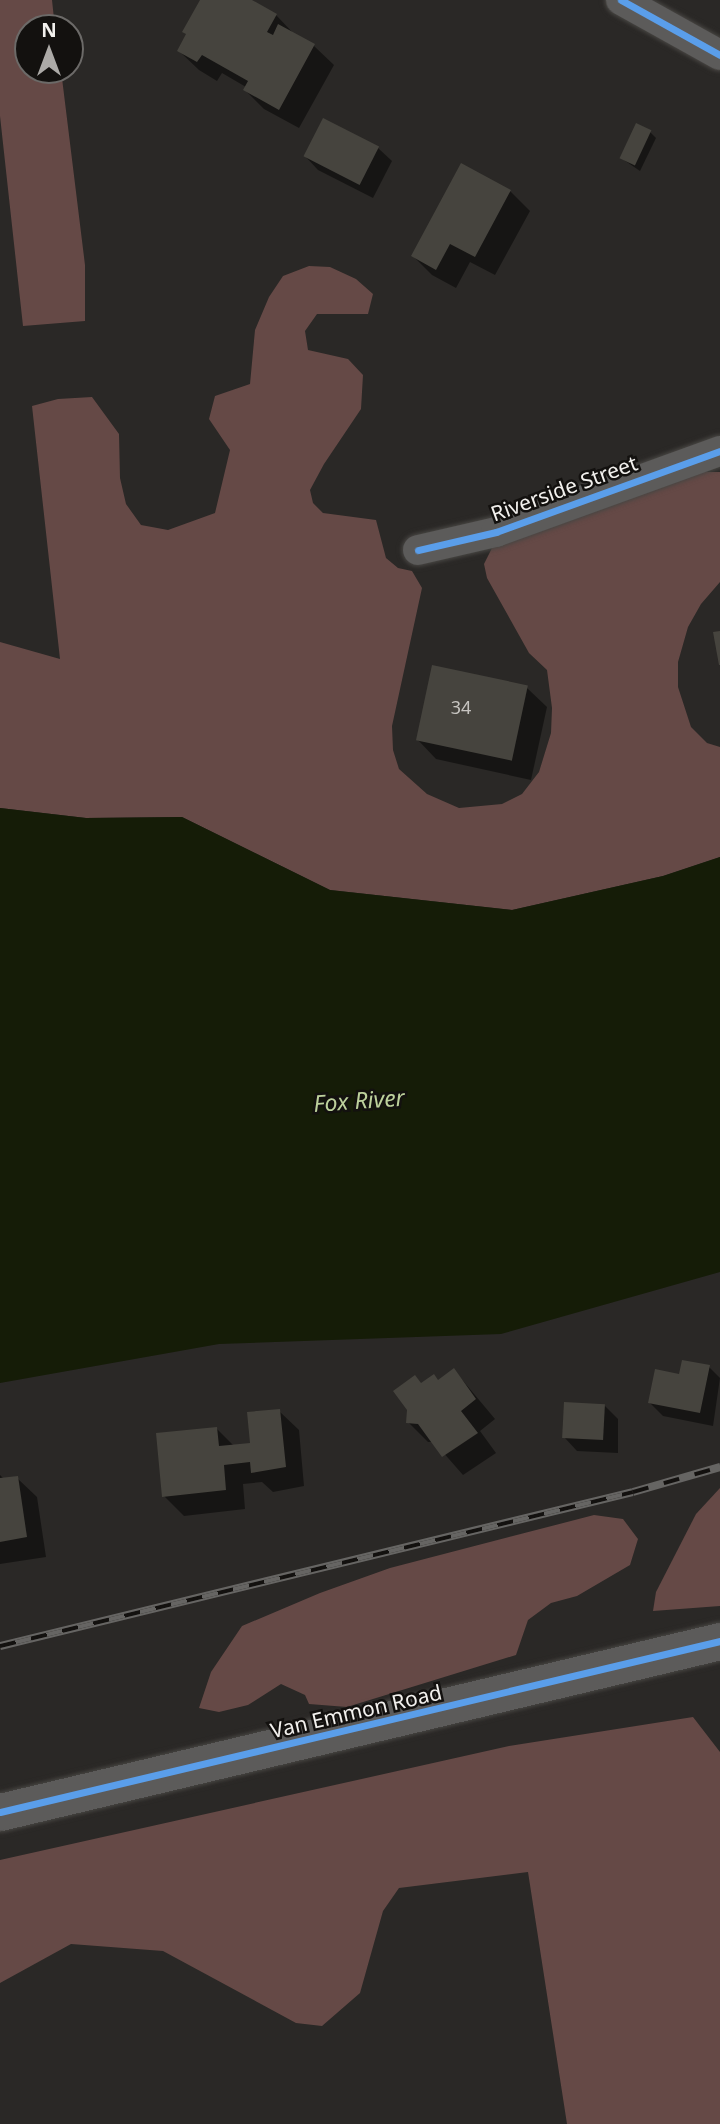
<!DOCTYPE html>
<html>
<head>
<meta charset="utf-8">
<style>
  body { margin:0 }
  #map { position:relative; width:720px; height:2124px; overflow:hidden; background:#2a2826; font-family:"Noto Sans",sans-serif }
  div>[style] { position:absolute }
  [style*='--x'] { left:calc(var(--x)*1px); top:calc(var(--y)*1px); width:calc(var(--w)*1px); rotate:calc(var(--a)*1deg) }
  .forest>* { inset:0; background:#654946 }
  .water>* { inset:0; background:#151c07 }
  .shadow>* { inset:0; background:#0007 }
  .building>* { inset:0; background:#46443e; transform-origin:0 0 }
  .roads { filter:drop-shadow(0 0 2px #484643) drop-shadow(0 0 2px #484643) }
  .minor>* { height:30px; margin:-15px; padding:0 15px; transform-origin:15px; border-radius:15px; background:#5c5b5a }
  .tertiary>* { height:37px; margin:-18.5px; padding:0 18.5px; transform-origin:18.5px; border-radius:18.5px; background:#5c5b5a }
  .rail>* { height:8px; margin-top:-4px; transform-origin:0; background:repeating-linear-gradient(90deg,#13110f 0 16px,#666563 0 32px); box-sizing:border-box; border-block:2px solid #666563 }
  .cycleway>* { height:7px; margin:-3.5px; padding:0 3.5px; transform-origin:3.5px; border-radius:3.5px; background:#5a9eea }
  span { translate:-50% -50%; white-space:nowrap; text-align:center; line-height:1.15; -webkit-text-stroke:5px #13110f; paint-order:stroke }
  .number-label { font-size:18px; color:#c7c5c1 }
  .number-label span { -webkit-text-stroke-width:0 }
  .street-label { font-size:21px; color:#f2f0ed }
  .water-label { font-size:23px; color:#bdd19c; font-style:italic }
  .north { position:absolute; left:14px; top:14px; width:70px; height:70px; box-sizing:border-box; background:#13110f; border:2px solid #6c6a68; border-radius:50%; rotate:0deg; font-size:19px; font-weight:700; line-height:28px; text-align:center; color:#f2f0ed }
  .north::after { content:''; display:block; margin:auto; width:24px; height:32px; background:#acaaa7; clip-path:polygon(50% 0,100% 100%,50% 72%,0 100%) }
</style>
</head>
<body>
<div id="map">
  <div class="forest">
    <i style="clip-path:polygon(0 0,52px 0,55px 28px,28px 28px,28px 70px,61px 70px,85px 265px,85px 321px,23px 326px,0 116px)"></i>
    <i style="clip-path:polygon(309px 266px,330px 267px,356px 279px,373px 294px,368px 314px,317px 314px,305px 331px,308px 350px,348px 359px,363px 375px,361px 409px,324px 464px,310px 490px,313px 503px,323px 513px,376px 520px,386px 558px,398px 568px,412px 571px,422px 588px,392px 726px,393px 750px,399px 769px,427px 794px,459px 808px,502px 804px,522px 794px,539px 772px,551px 733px,552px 708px,547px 670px,529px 653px,487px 578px,484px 564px,494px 544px,695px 472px,720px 472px,720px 582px,701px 604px,688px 627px,678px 662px,678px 687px,691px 727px,707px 743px,720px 747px,720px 857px,663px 876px,512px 910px,330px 890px,182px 817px,86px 818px,0 808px,0 642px,60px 659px,32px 406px,58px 399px,92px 397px,119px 434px,120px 478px,126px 504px,141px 525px,168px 530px,215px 513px,230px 450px,209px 419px,215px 396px,250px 384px,255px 330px,269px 297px,283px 276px)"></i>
    <i style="clip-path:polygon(720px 1488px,720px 1606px,653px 1611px,656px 1592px,696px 1514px)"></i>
    <i style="clip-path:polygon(594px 1515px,623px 1519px,638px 1539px,630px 1565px,577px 1596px,551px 1603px,528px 1620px,516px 1655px,347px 1707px,309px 1704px,305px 1695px,281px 1684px,248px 1705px,219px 1712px,199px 1708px,211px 1672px,242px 1626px,320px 1593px,390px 1568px)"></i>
    <i style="clip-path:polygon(693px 1717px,720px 1752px,720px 2124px,567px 2124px,528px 1872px,399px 1888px,383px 1911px,360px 1993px,322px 2026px,296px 2023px,163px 1951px,71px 1944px,0 1983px,0 1860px,509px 1746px)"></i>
  </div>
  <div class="water">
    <i style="clip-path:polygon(0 808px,86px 818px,182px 817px,330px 890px,512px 910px,663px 876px,720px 857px,720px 1272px,501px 1334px,219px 1344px,0 1383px)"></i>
  </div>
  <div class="shadow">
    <i style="clip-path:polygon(202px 0,248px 0,276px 15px,295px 35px,314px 46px,334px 65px,299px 128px,264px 109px,245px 90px,246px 87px,222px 73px,217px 81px,199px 70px,179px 51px)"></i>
    <i style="clip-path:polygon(650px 132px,656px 138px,640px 171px,621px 158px)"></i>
    <i style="clip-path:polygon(378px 148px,392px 161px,373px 198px,318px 170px,305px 156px)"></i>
    <i style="clip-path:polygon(510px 191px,530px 211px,495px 275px,470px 262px,456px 288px,432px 275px,413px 256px)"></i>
    <i style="clip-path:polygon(527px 688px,547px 707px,531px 780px,436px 759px,417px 739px)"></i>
    <i style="clip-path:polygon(709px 1367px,720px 1378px,713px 1426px,663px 1416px,649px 1402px,680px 1376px)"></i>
    <i style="clip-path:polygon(454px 1370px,495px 1419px,480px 1431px,496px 1453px,463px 1475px,434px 1442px,428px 1442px,408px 1422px,422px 1385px,438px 1382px)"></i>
    <i style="clip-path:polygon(604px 1405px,618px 1419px,618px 1453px,577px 1451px,564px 1437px)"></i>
    <i style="clip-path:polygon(279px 1411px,299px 1430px,304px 1486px,273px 1492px,262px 1482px,243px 1484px,245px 1509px,184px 1516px,164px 1496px,216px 1428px,234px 1446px,252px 1444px)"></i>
    <i style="clip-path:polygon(0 1475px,5px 1480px,17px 1478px,37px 1497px,46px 1557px,0 1564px)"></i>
  </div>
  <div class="building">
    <i style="clip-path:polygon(200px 0,252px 0,277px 14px,267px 32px,273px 35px,278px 24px,315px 44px,279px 110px,243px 90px,248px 81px,202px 55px,197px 62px,177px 51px,186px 34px,182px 32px)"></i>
    <i style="left:323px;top:118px;width:63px;height:43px;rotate:27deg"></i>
    <i style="left:636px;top:123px;width:17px;height:39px;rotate:25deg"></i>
    <i style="clip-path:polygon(461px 163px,511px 190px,475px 257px,450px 244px,436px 270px,411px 256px)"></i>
    <i style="clip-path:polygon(720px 631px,720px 665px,719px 665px,713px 632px)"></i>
    <i style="left:432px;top:665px;width:98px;height:77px;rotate:12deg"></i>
    <i style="clip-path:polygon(682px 1360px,710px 1365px,700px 1413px,648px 1403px,655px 1369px,679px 1374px)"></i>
    <i style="clip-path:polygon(454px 1368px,476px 1399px,461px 1411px,478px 1433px,442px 1457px,418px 1424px,406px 1423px,407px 1410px,393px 1391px,415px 1375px,421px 1383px,434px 1374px,438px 1380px)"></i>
    <i style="left:564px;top:1402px;width:41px;height:36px;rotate:3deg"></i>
    <i style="clip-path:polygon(280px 1409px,286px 1467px,251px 1473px,250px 1462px,224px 1465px,226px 1490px,162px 1497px,156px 1433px,217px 1427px,219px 1446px,250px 1443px,247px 1412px)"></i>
    <i style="clip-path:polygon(18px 1476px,27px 1537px,0 1542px,0 1478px)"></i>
  </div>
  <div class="roads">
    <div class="minor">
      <i style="--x:621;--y:0;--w:113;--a:29.1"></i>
      <i style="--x:418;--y:550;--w:80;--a:-13"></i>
      <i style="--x:496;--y:532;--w:238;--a:-19.9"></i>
    </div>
    <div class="tertiary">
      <i style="--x:0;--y:1812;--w:740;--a:-13.36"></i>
    </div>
  </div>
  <div class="rail">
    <i style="--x:0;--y:1646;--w:651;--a:-13.67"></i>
    <i style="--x:633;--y:1492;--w:91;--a:-16"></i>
  </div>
  <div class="cycleway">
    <i style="--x:621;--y:0;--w:113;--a:29.1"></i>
    <i style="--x:418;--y:550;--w:80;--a:-13"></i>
    <i style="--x:496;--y:532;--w:238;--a:-19.9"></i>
    <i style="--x:0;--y:1812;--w:740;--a:-13.36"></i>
  </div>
  <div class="number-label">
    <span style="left:461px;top:707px">34</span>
  </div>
  <div class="street-label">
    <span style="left:564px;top:488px;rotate:-20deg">Riverside Street</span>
    <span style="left:356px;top:1711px;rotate:-13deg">Van Emmon Road</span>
  </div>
  <div class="water-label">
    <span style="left:359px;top:1100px;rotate:-4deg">Fox River</span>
  </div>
  <div class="north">N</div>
</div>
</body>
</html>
